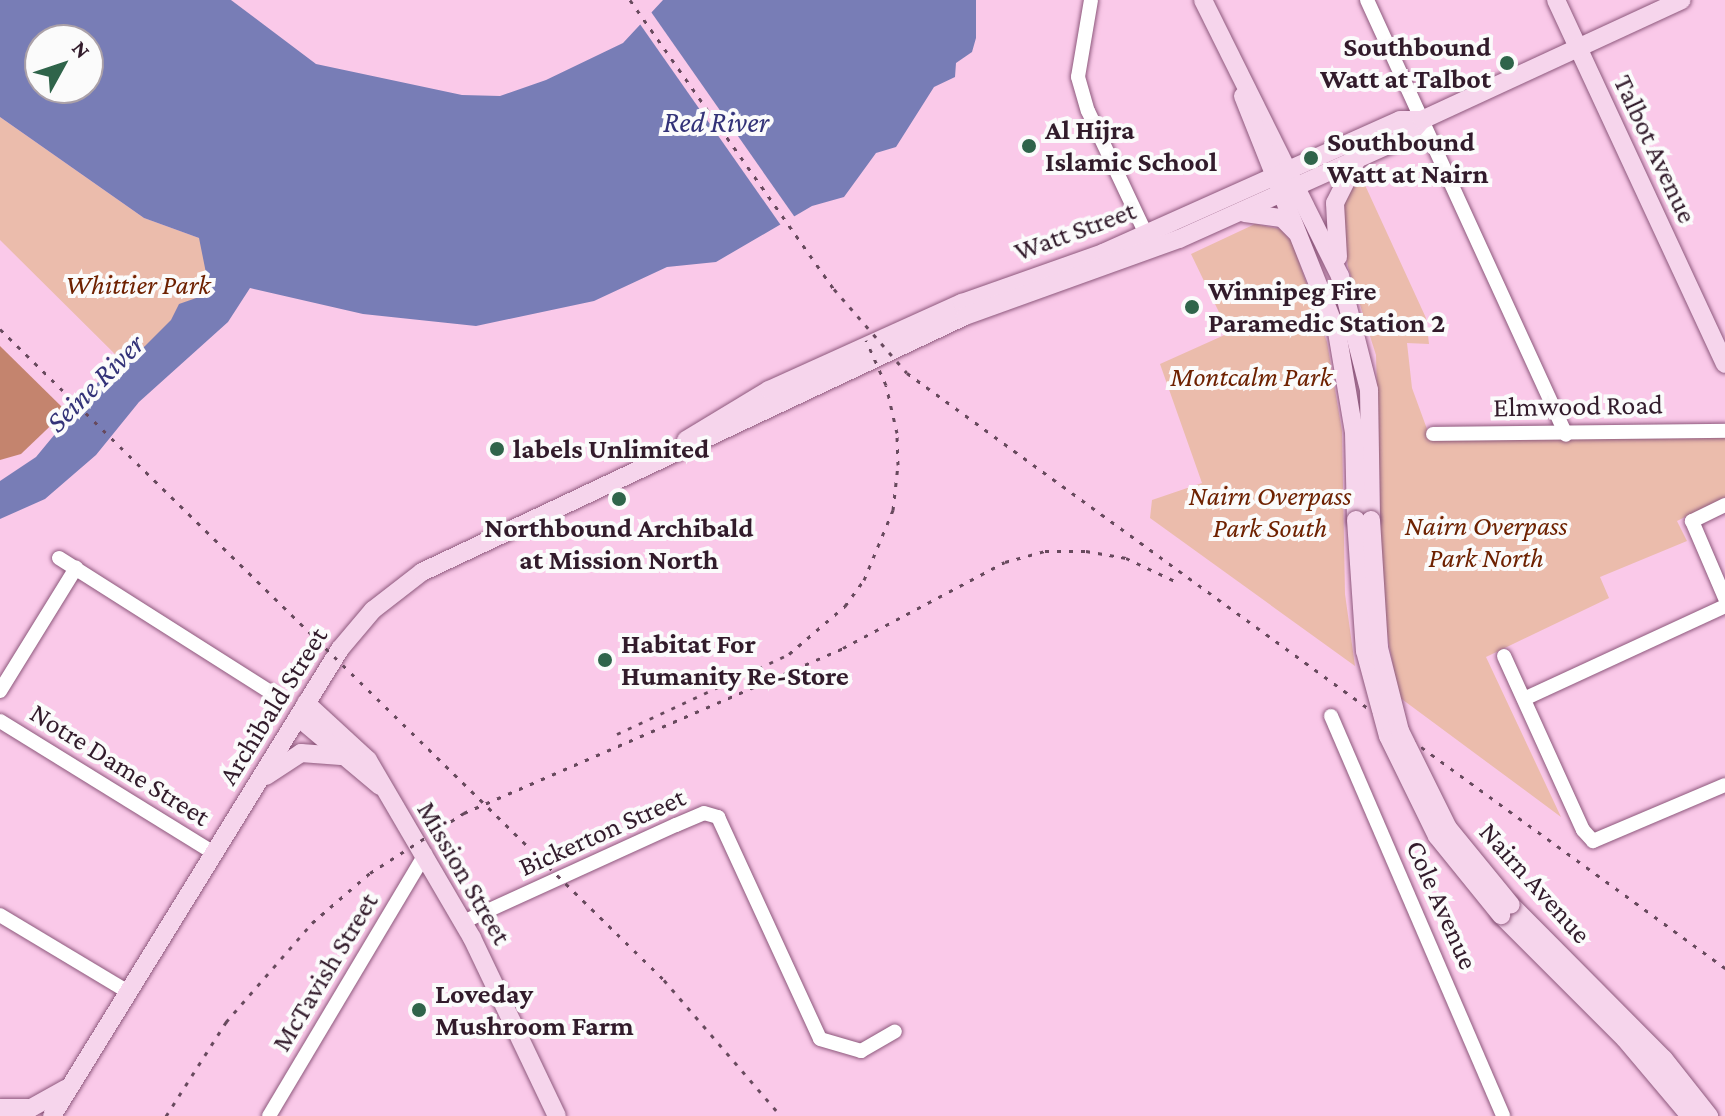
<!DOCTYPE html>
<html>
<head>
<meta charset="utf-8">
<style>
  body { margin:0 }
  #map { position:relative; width:1725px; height:1116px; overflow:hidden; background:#fac9e9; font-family:"Crimson Pro",serif }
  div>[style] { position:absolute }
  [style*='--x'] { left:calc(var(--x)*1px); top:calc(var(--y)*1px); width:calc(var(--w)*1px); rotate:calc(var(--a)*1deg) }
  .green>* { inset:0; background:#ebbcac }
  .forest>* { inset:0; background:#c4846e }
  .water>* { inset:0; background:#787db6 }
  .pier>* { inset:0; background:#fac9e9; transform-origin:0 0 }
  .roads { filter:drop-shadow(0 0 2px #8d587c) drop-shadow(0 0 2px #8d587c) }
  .street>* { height:14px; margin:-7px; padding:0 7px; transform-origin:7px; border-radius:7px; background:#fff }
  .secondary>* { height:18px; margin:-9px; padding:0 9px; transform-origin:9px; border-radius:9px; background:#f6d5ec }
  .rail>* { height:3px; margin-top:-1.5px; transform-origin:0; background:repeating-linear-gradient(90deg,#67495d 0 4px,transparent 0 12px) }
  .bridges { filter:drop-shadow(0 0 2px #8d587c) drop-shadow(0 0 2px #8d587c) }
  .secondary-bridge>* { height:18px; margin:-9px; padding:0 9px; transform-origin:9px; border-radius:9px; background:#f6d5ec }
  .dots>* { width:22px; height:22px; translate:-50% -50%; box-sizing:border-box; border:4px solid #fbfbfb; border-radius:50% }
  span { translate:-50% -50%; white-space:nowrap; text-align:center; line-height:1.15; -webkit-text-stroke:8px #fbfbfb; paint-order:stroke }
  .poi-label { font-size:28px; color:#321b2b; font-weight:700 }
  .right { translate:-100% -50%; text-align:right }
  .left { translate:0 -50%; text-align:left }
  .street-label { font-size:28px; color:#321b2b }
  .park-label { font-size:28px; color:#6e2100; font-style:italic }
  .water-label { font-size:30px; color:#333278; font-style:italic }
  .north { position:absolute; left:24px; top:24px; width:80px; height:80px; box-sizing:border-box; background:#fbfbfb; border:2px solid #aba1a8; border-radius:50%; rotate:50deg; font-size:22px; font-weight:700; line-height:32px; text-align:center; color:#321b2b }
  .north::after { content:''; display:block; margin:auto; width:28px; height:36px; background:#2f644a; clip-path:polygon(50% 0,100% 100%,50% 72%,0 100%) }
</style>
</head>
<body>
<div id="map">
  <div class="green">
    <i style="clip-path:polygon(0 117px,144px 218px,199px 238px,231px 271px,132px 371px,0 240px)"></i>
    <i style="clip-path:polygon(1359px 172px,1426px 318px,1429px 344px,1407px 343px,1412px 388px,1431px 440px,1725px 438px,1725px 497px,1677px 521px,1687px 541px,1600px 577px,1609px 598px,1486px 657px,1561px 817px,1399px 697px,1383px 612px,1376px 355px,1348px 267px,1343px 233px,1344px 199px)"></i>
    <i style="clip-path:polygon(1255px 224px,1280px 229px,1292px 242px,1327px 342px,1342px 431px,1345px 594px,1355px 666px,1150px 518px,1152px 500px,1202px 483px,1160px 364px,1229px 333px,1191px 254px)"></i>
  </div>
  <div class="forest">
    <i style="clip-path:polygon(0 346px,66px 411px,21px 454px,0 460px)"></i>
  </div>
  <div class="water">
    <i style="clip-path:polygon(evenodd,0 0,231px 0,316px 64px,462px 95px,500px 96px,546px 80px,623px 43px,663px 0,976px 0,976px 38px,972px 52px,956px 63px,955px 77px,934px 87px,896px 147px,876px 153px,844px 197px,812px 206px,716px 262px,667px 267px,594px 301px,476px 326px,363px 314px,250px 288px,228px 322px,139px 402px,96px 455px,45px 499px,0 519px,0 481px,36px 457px,98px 382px,145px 346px,171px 320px,179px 304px,199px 297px,208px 283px,199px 238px,144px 218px,0 117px,0 0,40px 40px,88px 40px,88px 88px,40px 88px,40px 40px)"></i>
  </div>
  <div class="pier">
    <i style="left:649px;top:9px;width:257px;height:16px;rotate:55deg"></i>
  </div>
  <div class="roads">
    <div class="street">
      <i style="--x:1091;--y:0;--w:78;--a:99.6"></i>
      <i style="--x:1078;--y:77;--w:35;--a:74"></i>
      <i style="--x:1088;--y:111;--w:146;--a:64.8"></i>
      <i style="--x:1367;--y:0;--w:478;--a:65.4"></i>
      <i style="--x:1433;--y:434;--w:292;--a:-0.6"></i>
      <i style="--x:1725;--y:505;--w:37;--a:154"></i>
      <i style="--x:1692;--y:521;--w:84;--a:66.8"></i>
      <i style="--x:59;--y:558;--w:252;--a:32.4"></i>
      <i style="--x:1504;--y:656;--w:191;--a:65.6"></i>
      <i style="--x:1583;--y:830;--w:15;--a:48"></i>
      <i style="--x:1593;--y:841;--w:143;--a:-23"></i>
      <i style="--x:0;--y:691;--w:145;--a:-58.3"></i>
      <i style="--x:1524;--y:699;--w:221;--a:-24.8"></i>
      <i style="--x:1331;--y:716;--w:435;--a:66.7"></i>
      <i style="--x:0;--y:721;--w:251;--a:31.7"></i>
      <i style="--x:0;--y:915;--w:149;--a:31"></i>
      <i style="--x:463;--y:922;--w:234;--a:-24.5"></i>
      <i style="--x:676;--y:825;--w:30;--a:-23"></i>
      <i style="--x:704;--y:813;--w:15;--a:16"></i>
      <i style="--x:718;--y:817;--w:244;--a:65.3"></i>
      <i style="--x:820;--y:1039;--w:43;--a:16.3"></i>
      <i style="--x:861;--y:1051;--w:39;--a:-30"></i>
      <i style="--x:269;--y:1116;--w:305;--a:-59.2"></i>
    </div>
    <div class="secondary">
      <i style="--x:1203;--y:0;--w:308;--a:63.6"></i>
      <i style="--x:1340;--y:276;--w:118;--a:75.7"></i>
      <i style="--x:1369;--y:390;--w:130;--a:89.1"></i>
      <i style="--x:1556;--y:0;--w:401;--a:65.1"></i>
      <i style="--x:1243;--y:96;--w:254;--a:68.3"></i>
      <i style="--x:1337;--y:332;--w:101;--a:80.4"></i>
      <i style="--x:1354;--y:432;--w:88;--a:88.7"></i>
      <i style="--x:1245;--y:213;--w:37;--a:8"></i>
      <i style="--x:1282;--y:218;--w:20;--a:45"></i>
      <i style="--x:1338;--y:257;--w:54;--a:-93.2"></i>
      <i style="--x:1335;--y:203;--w:47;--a:-63.4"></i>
      <i style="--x:686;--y:440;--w:97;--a:-31.1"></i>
      <i style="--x:769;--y:390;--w:212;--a:-24.3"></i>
      <i style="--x:962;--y:303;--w:150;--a:-19.5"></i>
      <i style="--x:1103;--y:253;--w:325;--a:-24.1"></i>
      <i style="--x:1400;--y:120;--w:22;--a:0"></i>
      <i style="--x:306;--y:703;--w:84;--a:42.6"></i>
      <i style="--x:368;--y:760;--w:206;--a:59.7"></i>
      <i style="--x:472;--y:938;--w:197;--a:64.5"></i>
      <i style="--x:298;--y:717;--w:107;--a:40.1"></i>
      <i style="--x:266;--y:776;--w:42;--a:-33.3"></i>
      <i style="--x:301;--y:753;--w:40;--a:4.3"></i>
      <i style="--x:1511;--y:905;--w:217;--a:45.2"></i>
      <i style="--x:1664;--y:1059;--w:73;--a:51.7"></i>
      <i style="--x:1501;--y:915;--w:175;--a:45"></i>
      <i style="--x:1625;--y:1039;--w:101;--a:49.8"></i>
      <i style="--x:0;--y:1108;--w:31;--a:0"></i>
      <i style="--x:31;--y:1108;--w:39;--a:-29"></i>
      <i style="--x:52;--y:1116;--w:549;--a:-58.34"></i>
      <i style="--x:340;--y:649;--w:51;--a:-49.8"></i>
      <i style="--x:373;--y:610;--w:62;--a:-37.8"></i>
      <i style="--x:422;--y:572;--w:600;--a:-25.24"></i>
      <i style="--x:965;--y:316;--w:227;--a:-19.8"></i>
      <i style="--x:1179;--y:239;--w:251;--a:-24.2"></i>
      <i style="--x:1408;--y:136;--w:21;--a:-49"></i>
      <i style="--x:1422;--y:120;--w:286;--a:-24.8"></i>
    </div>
  </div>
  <div class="rail">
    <i style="--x:630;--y:0;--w:354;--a:54.8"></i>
    <i style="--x:834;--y:289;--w:111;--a:49"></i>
    <i style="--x:907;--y:373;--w:1012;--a:36.03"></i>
    <i style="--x:0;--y:329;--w:930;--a:44.43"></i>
    <i style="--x:664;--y:980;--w:179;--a:49.3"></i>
    <i style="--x:617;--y:734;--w:190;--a:-24.9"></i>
    <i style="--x:789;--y:654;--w:74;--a:-40.6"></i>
    <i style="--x:845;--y:606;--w:32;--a:-54"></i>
    <i style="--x:864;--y:580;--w:76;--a:-67.5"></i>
    <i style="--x:893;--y:510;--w:45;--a:-83.7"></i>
    <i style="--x:898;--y:465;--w:32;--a:-92"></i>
    <i style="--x:897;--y:433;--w:49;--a:-102.9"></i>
    <i style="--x:886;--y:385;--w:49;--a:-114"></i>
    <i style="--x:166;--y:1116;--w:112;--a:-57.4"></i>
    <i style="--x:226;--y:1022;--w:131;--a:-49"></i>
    <i style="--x:312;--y:923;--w:77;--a:-40.8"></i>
    <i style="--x:370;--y:873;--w:112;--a:-32.6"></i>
    <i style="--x:464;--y:813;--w:413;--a:-23.5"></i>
    <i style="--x:843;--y:648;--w:183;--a:-28"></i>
    <i style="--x:1005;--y:562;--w:41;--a:-15.4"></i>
    <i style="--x:1045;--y:551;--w:41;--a:0"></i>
    <i style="--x:1086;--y:551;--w:41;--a:9.9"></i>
    <i style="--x:1126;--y:558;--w:56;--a:25.2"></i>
  </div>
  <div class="bridges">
    <div class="secondary-bridge">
      <i style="--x:1356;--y:520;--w:131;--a:86.1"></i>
      <i style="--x:1365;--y:651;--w:88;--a:74.9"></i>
      <i style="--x:1388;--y:736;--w:111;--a:63.9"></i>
      <i style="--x:1437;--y:836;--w:102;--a:51"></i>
      <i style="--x:1371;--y:520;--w:128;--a:86.4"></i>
      <i style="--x:1379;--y:648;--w:86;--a:75.8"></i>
      <i style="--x:1400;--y:731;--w:108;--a:63.7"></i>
      <i style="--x:1448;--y:828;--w:99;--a:50.7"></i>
    </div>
  </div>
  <div class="dots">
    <i style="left:1507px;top:63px;background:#2f644a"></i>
    <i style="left:1029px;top:146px;background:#2f644a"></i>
    <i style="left:1311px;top:158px;background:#2f644a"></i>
    <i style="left:1192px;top:307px;background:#2f644a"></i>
    <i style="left:497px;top:449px;background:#2f644a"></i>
    <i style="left:619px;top:499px;background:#2f644a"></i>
    <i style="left:605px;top:660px;background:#2f644a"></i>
    <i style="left:419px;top:1010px;background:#2f644a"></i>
  </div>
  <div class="poi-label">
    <span class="right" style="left:1491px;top:63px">Southbound<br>Watt at Talbot</span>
    <span class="left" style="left:1045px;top:146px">Al Hijra<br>Islamic School</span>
    <span class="left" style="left:1327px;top:158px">Southbound<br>Watt at Nairn</span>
    <span class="left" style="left:1208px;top:307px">Winnipeg Fire<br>Paramedic Station 2</span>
    <span class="left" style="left:513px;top:449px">labels Unlimited</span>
    <span style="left:619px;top:544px">Northbound Archibald<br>at Mission North</span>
    <span class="left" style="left:621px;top:660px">Habitat For<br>Humanity Re-Store</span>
    <span class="left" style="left:435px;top:1010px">Loveday<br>Mushroom Farm</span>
  </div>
  <div class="street-label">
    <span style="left:1655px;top:149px;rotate:65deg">Talbot Avenue</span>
    <span style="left:1075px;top:231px;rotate:-20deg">Watt Street</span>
    <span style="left:1578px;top:406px;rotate:-1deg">Elmwood Road</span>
    <span style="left:273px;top:706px;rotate:-58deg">Archibald Street</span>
    <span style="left:120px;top:765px;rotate:32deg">Notre Dame Street</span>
    <span style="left:602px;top:832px;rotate:-24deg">Bickerton Street</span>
    <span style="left:464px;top:873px;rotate:60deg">Mission Street</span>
    <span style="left:1535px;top:883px;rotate:48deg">Nairn Avenue</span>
    <span style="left:1442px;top:905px;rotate:66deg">Cole Avenue</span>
    <span style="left:325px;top:972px;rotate:-59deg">McTavish Street</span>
  </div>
  <div class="park-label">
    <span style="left:138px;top:285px">Whittier Park</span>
    <span style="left:1251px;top:377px">Montcalm Park</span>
    <span style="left:1270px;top:512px">Nairn Overpass<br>Park South</span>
    <span style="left:1486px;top:542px">Nairn Overpass<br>Park North</span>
  </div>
  <div class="water-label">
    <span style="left:716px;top:122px">Red River</span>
    <span style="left:95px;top:383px;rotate:-45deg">Seine River</span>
  </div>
  <div class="north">N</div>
</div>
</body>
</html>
